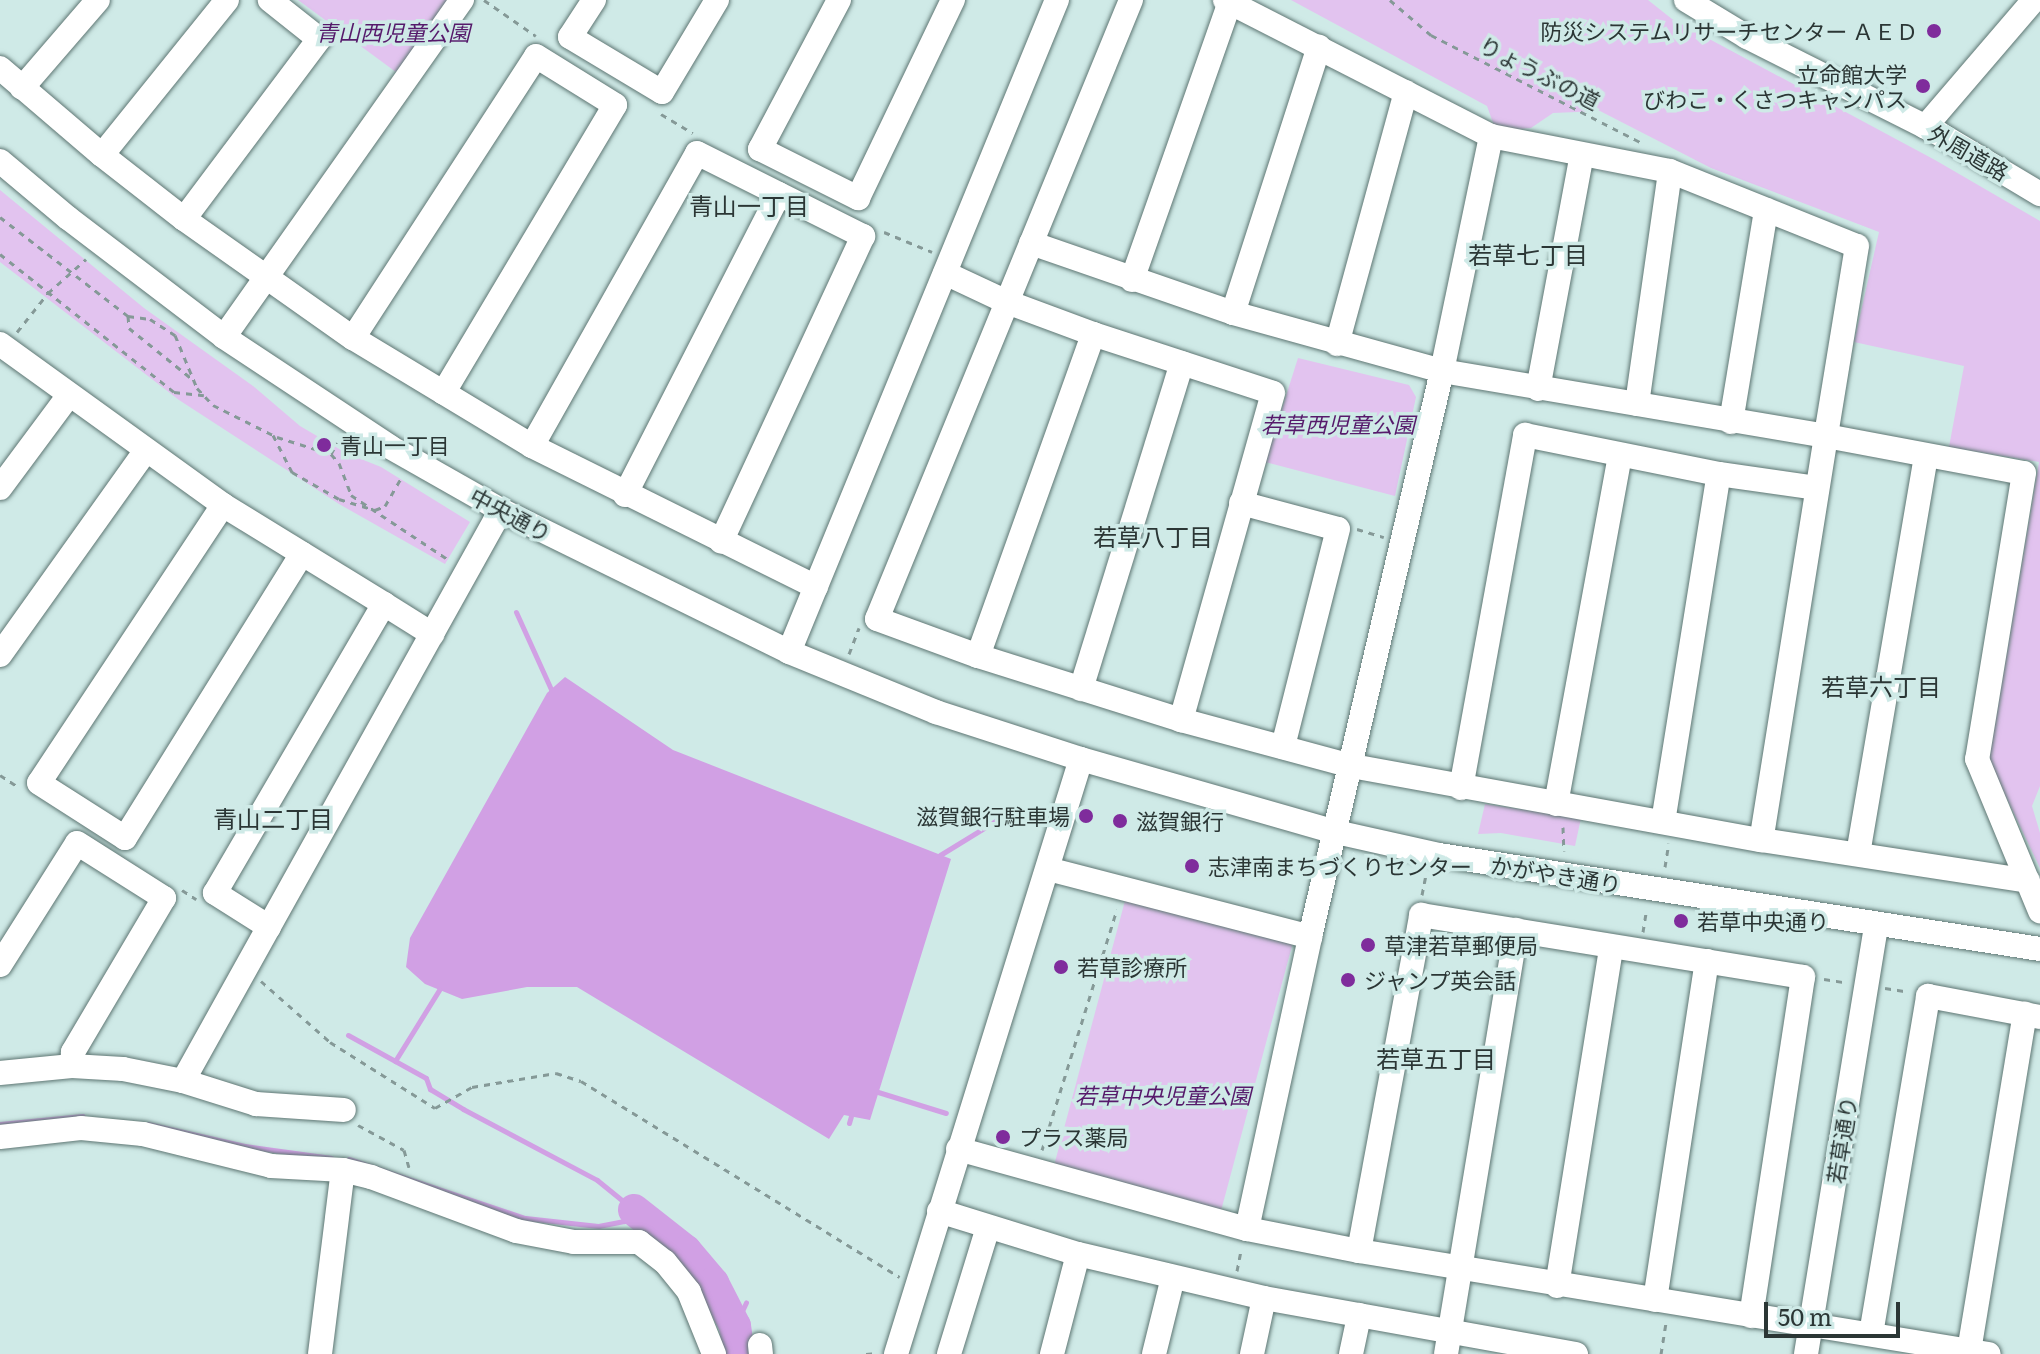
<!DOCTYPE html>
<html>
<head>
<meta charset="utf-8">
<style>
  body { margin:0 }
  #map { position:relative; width:2040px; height:1354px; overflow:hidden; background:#cfeae7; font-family:Literata,"Noto Sans JP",serif }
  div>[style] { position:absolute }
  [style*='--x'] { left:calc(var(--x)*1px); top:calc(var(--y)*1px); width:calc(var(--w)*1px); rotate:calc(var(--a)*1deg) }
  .green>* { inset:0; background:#e2c3ef; transform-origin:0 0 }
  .water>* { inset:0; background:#d1a0e4 }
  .stream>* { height:5px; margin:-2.5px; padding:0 2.5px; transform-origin:2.5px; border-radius:2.5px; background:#d1a0e4 }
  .river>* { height:32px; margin:-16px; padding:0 16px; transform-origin:16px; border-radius:16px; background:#d1a0e4 }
  .path>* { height:3px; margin-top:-1.5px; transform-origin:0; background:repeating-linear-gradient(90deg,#859997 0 6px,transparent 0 12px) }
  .roads { filter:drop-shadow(0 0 2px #5e7673) drop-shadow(0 0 2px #5e7673) }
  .minor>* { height:24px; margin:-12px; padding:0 12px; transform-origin:12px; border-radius:12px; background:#fff }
  .dots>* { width:22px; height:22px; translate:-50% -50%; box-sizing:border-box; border:4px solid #cfeae7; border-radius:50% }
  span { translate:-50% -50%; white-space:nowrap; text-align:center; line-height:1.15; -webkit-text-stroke:7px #cfeae7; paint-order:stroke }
  .poi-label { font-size:22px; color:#2b3635 }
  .right { translate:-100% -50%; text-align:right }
  .left { translate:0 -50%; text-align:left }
  .park-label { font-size:22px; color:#561a6b; font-style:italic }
  .street-label { font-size:22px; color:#2b3635 }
  .neighbourhood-label { font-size:24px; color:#2b3635 }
  .scale { position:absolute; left:1764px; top:1302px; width:136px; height:36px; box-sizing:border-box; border:4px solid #2b3635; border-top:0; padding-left:10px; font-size:24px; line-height:28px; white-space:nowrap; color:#2b3635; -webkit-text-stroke:6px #cfeae7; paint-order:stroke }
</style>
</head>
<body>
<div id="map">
  <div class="green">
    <i style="clip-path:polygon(298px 0,452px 0,400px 75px)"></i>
    <i style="clip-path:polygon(1291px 0,1648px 0,1672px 19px,1935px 160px,2040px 221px,2040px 786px,2032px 806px,2040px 833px,2040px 868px,1989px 761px,2039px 462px,1949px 447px,1964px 366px,1854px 342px,1879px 232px,1711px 168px,1600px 111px,1553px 113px,1531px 128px,1496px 131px,1487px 106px)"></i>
    <i style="clip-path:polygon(0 190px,144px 308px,253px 386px,300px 426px,346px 453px,381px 467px,470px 522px,445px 564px,339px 504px,179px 400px,0 262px)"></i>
    <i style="clip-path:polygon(1298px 358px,1409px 385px,1416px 397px,1395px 496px,1265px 462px)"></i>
    <i style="clip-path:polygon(1485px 804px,1581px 818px,1575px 846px,1501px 833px,1478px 834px)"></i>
    <i style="left:1126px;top:897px;width:173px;height:280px;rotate:15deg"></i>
  </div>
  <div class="water">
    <i style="clip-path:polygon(565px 677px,673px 750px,951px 859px,870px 1120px,844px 1115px,829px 1139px,577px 987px,527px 987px,462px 999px,425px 984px,406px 967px,410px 938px,547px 693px)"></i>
  </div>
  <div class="stream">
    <i style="--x:516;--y:612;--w:85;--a:65.6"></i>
    <i style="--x:940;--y:855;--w:82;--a:-31.6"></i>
    <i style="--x:348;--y:1035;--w:89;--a:28.9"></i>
    <i style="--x:426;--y:1078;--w:12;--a:70"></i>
    <i style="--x:430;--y:1089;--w:39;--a:31"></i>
    <i style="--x:463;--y:1109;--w:152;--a:27.9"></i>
    <i style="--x:597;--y:1180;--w:48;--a:39"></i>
    <i style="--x:634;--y:1210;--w:15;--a:132"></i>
    <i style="--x:624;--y:1221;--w:26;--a:169"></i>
    <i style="--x:598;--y:1226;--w:73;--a:-173.7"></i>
    <i style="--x:525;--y:1218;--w:186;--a:-161.5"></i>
    <i style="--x:395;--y:1061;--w:84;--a:-58.2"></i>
    <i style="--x:878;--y:1092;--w:71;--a:17.2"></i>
    <i style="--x:849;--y:1123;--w:7;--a:-74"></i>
    <i style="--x:0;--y:1124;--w:83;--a:-5.5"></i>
    <i style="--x:148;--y:1124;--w:99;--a:12.8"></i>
    <i style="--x:245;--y:1146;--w:87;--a:7.9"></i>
    <i style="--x:735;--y:1326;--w:26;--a:-65"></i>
  </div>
  <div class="river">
    <i style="--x:634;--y:1210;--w:66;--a:38.3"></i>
    <i style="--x:686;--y:1251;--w:42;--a:49.8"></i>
    <i style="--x:713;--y:1283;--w:48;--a:62.9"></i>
    <i style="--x:735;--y:1326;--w:28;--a:82"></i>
  </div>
  <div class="path">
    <i style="--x:484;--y:0;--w:63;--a:34.7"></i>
    <i style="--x:1390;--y:0;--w:54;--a:40.5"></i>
    <i style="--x:1431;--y:35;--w:237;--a:27.1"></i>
    <i style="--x:661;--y:114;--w:37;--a:31"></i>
    <i style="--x:0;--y:217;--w:162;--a:37.7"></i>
    <i style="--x:128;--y:316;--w:22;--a:8"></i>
    <i style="--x:150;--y:319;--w:30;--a:33"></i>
    <i style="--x:175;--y:335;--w:57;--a:67.5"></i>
    <i style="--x:197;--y:388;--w:23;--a:47"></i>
    <i style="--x:213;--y:405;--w:72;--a:26.6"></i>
    <i style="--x:277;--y:437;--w:57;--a:17.5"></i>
    <i style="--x:331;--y:454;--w:12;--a:48"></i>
    <i style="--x:339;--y:463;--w:34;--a:69"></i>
    <i style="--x:351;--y:495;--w:118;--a:33.6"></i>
    <i style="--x:884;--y:232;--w:52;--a:22.6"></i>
    <i style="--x:0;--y:254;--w:222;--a:38.4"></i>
    <i style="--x:174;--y:392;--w:30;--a:6"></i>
    <i style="--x:128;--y:316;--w:12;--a:85"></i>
    <i style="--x:129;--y:328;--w:80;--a:38.9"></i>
    <i style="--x:17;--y:332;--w:50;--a:-51.5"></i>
    <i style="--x:48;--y:293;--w:51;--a:-41.8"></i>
    <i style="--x:273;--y:435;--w:42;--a:62.8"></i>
    <i style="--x:292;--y:472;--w:54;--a:29.9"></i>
    <i style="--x:339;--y:499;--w:38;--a:17"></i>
    <i style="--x:375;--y:510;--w:11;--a:-22"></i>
    <i style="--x:385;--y:506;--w:32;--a:-60"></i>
    <i style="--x:331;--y:454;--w:13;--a:-61"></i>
    <i style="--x:1357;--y:529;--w:28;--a:17"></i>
    <i style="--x:849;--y:654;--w:28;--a:-69"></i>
    <i style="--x:0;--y:775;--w:20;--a:33"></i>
    <i style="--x:1563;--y:827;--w:24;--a:88"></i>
    <i style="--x:1665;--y:867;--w:24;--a:-81"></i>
    <i style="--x:182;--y:890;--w:17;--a:33"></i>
    <i style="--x:1422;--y:895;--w:20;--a:-79"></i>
    <i style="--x:1643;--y:932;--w:20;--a:-81"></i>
    <i style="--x:1824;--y:979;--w:20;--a:9"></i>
    <i style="--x:261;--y:981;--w:92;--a:41.5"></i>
    <i style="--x:330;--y:1042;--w:124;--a:32.2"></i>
    <i style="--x:435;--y:1108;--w:43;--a:-29.6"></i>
    <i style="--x:472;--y:1087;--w:85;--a:-9.5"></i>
    <i style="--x:556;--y:1073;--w:26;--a:18"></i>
    <i style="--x:581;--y:1081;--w:374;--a:31.6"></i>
    <i style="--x:1885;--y:988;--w:24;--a:9"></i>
    <i style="--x:358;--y:1125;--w:52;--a:28.5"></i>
    <i style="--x:404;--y:1150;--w:18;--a:74"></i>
    <i style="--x:1042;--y:1150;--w:252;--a:-72.7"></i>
    <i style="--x:1237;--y:1271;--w:20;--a:-79"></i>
    <i style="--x:866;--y:1354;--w:11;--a:-5"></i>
    <i style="--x:1661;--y:1354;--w:32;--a:-81"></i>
  </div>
  <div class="roads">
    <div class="minor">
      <i style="--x:594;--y:0;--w:44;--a:123"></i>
      <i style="--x:570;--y:37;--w:107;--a:30.9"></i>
      <i style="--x:662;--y:92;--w:107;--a:-59.1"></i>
      <i style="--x:839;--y:0;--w:169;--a:117.9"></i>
      <i style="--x:760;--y:149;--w:110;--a:26.6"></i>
      <i style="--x:858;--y:198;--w:220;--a:-64.4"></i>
      <i style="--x:1131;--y:0;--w:669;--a:112.31"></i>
      <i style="--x:877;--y:619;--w:108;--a:20.1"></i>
      <i style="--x:978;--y:656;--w:213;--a:17.5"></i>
      <i style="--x:1181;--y:720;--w:177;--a:15.1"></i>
      <i style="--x:1352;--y:766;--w:416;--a:10.3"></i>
      <i style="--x:1761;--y:840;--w:270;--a:8.7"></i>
      <i style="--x:1225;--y:0;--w:299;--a:27.1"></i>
      <i style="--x:1491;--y:136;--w:182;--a:11.1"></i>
      <i style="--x:1670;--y:171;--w:201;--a:21.9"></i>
      <i style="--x:1857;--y:246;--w:193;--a:99.3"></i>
      <i style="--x:1826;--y:436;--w:201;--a:10.6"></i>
      <i style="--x:2024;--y:473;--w:290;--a:99.3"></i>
      <i style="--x:1977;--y:759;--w:165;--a:67.5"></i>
      <i style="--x:1686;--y:0;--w:71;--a:31.2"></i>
      <i style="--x:1747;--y:37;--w:214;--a:26.7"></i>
      <i style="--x:1938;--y:133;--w:119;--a:30.9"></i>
      <i style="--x:0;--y:68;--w:134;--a:40.5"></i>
      <i style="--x:102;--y:155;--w:104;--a:38"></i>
      <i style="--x:184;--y:219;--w:207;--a:35.2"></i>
      <i style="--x:353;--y:338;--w:209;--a:31.1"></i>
      <i style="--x:532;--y:446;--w:317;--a:26.4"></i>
      <i style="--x:22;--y:88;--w:116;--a:-49.2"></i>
      <i style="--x:1925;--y:127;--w:167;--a:-49.4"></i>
      <i style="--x:102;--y:155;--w:199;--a:-51.1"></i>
      <i style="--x:0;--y:161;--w:89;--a:40"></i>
      <i style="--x:68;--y:218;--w:196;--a:37.3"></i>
      <i style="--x:224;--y:337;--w:199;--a:33.5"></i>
      <i style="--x:390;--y:447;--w:128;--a:29.6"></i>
      <i style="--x:501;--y:510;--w:321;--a:26.2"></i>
      <i style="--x:789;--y:652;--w:159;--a:22.2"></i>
      <i style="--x:936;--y:712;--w:152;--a:18"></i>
      <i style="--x:1081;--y:759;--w:265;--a:16"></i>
      <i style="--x:1336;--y:832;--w:106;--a:12.6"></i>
      <i style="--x:1439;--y:855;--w:608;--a:8.89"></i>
      <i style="--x:184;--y:219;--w:225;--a:-53.1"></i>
      <i style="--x:319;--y:39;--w:63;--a:-141.5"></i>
      <i style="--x:1031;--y:243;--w:214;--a:19.1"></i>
      <i style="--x:1233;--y:313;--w:217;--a:15.5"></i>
      <i style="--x:1442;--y:371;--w:389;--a:9.6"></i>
      <i style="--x:1826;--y:436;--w:409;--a:99.1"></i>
      <i style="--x:945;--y:273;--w:68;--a:25.1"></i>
      <i style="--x:1007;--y:302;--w:92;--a:20.4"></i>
      <i style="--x:1093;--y:334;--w:189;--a:18.1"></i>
      <i style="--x:1273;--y:393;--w:340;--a:105.7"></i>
      <i style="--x:1132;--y:280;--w:295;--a:-70.6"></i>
      <i style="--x:1233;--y:313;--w:280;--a:-72.1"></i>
      <i style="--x:224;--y:337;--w:413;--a:-54.8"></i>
      <i style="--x:353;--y:338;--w:336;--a:-57"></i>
      <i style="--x:536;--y:56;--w:93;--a:31.8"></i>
      <i style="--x:615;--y:105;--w:335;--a:120.8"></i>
      <i style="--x:0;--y:344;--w:275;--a:35.8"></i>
      <i style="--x:223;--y:505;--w:189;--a:31.6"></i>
      <i style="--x:1337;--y:344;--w:261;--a:-74.7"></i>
      <i style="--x:1538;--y:389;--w:238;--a:-79.4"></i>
      <i style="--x:1637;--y:404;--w:235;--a:-81.9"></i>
      <i style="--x:1731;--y:422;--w:215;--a:-80.6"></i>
      <i style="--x:532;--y:446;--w:336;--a:-60.6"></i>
      <i style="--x:697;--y:153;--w:186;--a:26.6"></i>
      <i style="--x:863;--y:236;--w:337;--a:114.9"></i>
      <i style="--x:0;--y:488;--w:116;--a:-53.4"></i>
      <i style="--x:625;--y:495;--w:338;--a:-62.9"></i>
      <i style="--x:1241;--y:503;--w:100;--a:15"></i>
      <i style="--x:1338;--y:529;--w:225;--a:104.2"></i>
      <i style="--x:223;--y:505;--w:333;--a:123.5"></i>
      <i style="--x:39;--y:783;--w:102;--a:32.6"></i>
      <i style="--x:125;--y:838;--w:335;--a:-58.1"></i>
      <i style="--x:789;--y:652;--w:705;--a:-67.66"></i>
      <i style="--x:0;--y:655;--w:249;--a:-54.5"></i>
      <i style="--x:978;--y:656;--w:342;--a:-70.3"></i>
      <i style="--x:1081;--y:689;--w:341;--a:-72.8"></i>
      <i style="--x:1461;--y:788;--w:359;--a:-79.7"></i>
      <i style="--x:1525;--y:435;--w:198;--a:11.4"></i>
      <i style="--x:1719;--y:474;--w:98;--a:8.2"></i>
      <i style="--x:1556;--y:804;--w:355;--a:-79.6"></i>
      <i style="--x:1663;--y:822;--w:352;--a:-80.9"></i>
      <i style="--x:1858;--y:854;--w:403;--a:-80.3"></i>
      <i style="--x:1048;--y:869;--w:271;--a:14.5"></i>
      <i style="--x:269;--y:927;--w:64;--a:-147.8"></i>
      <i style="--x:215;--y:893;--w:335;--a:-59.7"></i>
      <i style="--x:384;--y:604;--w:57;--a:32"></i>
      <i style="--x:0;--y:965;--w:144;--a:-57.7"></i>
      <i style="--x:77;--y:843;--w:103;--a:32.3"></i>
      <i style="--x:164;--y:898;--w:179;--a:120.6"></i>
      <i style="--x:73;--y:1052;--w:14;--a:94"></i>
      <i style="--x:0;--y:1073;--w:72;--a:-5.6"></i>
      <i style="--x:72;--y:1066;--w:51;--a:3.4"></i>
      <i style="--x:123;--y:1069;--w:61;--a:11.3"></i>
      <i style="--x:183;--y:1081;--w:77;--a:17.5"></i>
      <i style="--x:256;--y:1104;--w:88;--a:3.9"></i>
      <i style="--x:183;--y:1081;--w:654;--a:-60.89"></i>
      <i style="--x:0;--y:1137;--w:81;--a:-6.3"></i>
      <i style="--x:81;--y:1128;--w:62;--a:5.5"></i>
      <i style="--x:143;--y:1134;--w:132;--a:14"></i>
      <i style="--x:271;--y:1166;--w:72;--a:3.2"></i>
      <i style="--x:343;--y:1170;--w:29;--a:14"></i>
      <i style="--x:371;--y:1177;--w:155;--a:20.4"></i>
      <i style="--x:516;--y:1231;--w:59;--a:10.7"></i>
      <i style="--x:574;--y:1242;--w:65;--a:0"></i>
      <i style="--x:639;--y:1242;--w:33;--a:38"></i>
      <i style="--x:665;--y:1262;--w:38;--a:51"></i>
      <i style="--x:689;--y:1292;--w:67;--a:68"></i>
      <i style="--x:958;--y:1149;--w:300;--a:15.5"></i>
      <i style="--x:1247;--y:1229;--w:114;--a:11.1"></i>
      <i style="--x:1359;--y:1251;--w:638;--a:9.29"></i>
      <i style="--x:939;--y:1211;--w:145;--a:17.2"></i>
      <i style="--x:1078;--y:1254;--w:191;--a:13.3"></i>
      <i style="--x:1264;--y:1298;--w:317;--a:10.2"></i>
      <i style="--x:1247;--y:1229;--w:299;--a:-77.8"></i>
      <i style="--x:1310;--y:937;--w:581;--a:-76.87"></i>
      <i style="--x:1442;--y:371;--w:240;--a:-78.2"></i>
      <i style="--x:1359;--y:1251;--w:342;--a:-79.5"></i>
      <i style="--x:1421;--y:915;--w:387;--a:9.2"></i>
      <i style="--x:1803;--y:977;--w:343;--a:98.7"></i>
      <i style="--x:1557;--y:1286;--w:343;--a:-80.9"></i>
      <i style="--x:1655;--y:1300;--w:343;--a:-81.3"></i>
      <i style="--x:1871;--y:1334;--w:343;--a:-80.4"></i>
      <i style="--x:1928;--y:996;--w:114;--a:10.6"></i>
      <i style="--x:760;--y:1345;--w:9;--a:84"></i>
      <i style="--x:1969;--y:1351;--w:342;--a:-80.6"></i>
      <i style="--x:320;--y:1354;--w:185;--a:-82.9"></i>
      <i style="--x:896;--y:1354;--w:623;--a:-72.73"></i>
      <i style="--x:949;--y:1354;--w:133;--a:-72.9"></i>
      <i style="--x:1052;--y:1354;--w:103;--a:-75.4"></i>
      <i style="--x:1154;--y:1354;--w:79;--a:-76.1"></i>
      <i style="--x:1252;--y:1354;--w:57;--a:-77.9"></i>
      <i style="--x:1351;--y:1354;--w:40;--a:-78"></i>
      <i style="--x:1446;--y:1354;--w:430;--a:-80.6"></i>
      <i style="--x:1806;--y:1354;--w:435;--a:-80.7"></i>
    </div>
  </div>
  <div class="dots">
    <i style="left:1934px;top:31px;background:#7f2c9c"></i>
    <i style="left:1923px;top:86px;background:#7f2c9c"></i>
    <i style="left:324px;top:445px;background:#7f2c9c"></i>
    <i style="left:1086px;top:816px;background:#7f2c9c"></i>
    <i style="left:1120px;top:821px;background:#7f2c9c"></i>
    <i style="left:1192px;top:866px;background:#7f2c9c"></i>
    <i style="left:1681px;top:921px;background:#7f2c9c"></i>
    <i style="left:1368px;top:945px;background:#7f2c9c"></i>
    <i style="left:1061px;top:967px;background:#7f2c9c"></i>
    <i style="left:1348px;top:980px;background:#7f2c9c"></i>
    <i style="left:1003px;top:1137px;background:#7f2c9c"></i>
  </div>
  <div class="poi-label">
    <span class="right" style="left:1918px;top:31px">防災システムリサーチセンター ＡＥＤ</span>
    <span class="right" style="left:1907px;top:86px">立命館大学<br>びわこ・くさつキャンパス</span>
    <span class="left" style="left:340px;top:445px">青山一丁目</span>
    <span class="right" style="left:1070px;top:816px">滋賀銀行駐車場</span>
    <span class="left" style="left:1136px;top:821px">滋賀銀行</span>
    <span class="left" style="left:1208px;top:866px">志津南まちづくりセンター</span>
    <span class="left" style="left:1697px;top:921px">若草中央通り</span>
    <span class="left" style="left:1384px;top:945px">草津若草郵便局</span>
    <span class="left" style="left:1077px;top:967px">若草診療所</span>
    <span class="left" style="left:1364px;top:980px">ジャンプ英会話</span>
    <span class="left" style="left:1019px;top:1137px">プラス薬局</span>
  </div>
  <div class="park-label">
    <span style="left:393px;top:32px">青山西児童公園</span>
    <span style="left:1338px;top:424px">若草西児童公園</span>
    <span style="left:1163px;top:1095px">若草中央児童公園</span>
  </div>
  <div class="street-label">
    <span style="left:1540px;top:72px;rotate:27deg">りょうぶの道</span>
    <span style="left:1969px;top:152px;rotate:30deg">外周道路</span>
    <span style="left:511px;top:514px;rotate:28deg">中央通り</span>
    <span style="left:1556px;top:874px;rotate:9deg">かがやき通り</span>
    <span style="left:1841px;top:1140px;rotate:-81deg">若草通り</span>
  </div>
  <div class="neighbourhood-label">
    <span style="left:749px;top:205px">青山一丁目</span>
    <span style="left:1528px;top:254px">若草七丁目</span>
    <span style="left:1153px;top:536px">若草八丁目</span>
    <span style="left:1881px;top:686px">若草六丁目</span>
    <span style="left:273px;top:818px">青山二丁目</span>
    <span style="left:1436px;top:1058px">若草五丁目</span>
  </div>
  <div class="scale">50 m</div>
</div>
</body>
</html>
